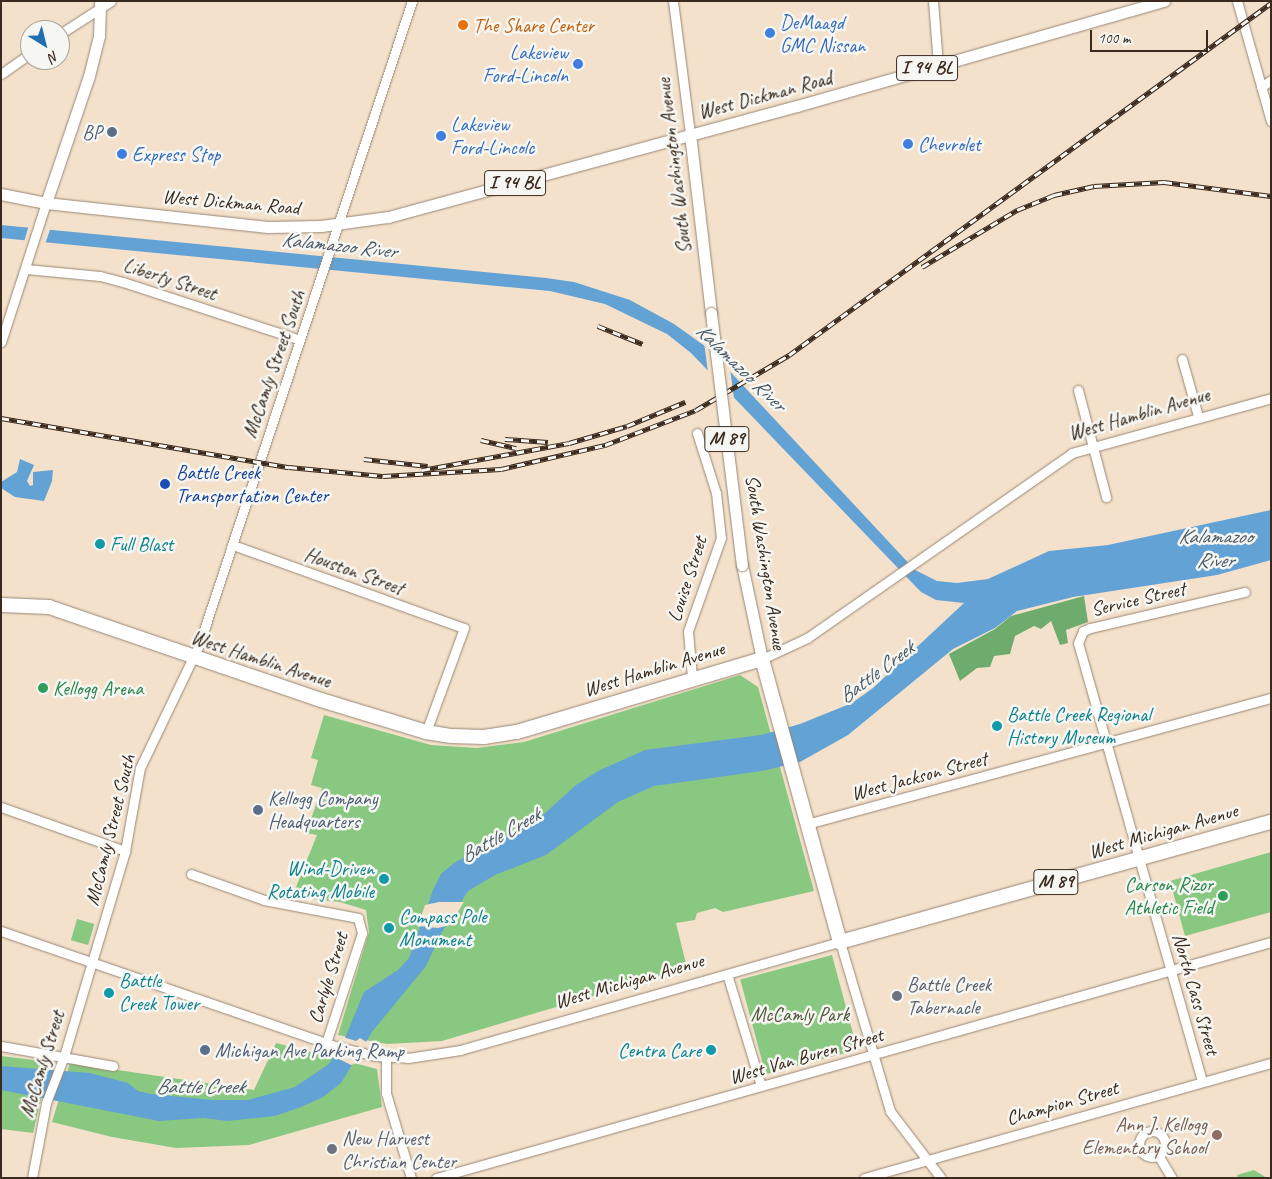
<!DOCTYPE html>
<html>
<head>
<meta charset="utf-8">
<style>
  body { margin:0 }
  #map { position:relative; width:1272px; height:1179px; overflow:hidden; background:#f4e1cb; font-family:Caveat,sans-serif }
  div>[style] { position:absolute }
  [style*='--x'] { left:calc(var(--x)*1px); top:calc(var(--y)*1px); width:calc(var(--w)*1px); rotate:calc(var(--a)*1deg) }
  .green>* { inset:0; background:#89c880; transform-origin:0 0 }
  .forest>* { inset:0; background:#6eac6e }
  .water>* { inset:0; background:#63a2d5 }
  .pier>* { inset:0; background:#f4e1cb }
  .roads { filter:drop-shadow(0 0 1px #988674) drop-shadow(0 0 1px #988674) }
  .minor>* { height:9px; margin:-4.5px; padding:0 4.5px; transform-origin:4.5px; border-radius:4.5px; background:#fff }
  .minor>.ring { margin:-4.5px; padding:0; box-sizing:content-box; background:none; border:9px solid #fff; border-radius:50% }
  .major>* { height:11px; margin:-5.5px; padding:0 5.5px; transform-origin:5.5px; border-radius:5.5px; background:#fff }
  .highway>* { height:14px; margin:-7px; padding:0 7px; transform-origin:7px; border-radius:7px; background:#fff }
  .rail>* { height:4.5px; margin-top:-2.25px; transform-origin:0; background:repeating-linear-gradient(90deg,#f6f6f2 0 8px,#3b2a1e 0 16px); box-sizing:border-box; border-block:1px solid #3b2a1e }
  .bridges { filter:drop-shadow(0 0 1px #988674) drop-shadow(0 0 1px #988674) }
  .major-bridge>* { height:11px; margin:-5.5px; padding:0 5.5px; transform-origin:5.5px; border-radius:5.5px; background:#fff }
  .dots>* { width:14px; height:14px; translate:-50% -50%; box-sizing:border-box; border:2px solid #f6f6f2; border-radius:50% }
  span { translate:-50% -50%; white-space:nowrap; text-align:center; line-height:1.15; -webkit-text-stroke:5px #f6f6f2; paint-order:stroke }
  .shield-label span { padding:1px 4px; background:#f6f6f2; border:1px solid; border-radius:4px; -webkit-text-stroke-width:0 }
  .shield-label { font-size:19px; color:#3b2a1e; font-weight:700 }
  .shop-label { font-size:20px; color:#366cbe }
  .left { translate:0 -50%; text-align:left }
  .right { translate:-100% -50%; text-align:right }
  .food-label { font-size:20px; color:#c56008 }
  .street-label { font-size:20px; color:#3b2a1e }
  .service-label { font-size:20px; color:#4e5e75 }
  .transit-label { font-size:20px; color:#164399 }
  .culture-label { font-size:20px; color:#0d838f }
  .leisure-label { font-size:20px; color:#27864d }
  .worship-label { font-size:20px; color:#5b616d }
  .park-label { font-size:20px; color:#52593b }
  .education-label { font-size:20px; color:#785e54 }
  .water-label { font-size:21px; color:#4b5a67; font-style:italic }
  .frame { position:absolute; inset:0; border:2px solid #3b2a1e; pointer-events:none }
  .north { position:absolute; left:20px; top:20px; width:50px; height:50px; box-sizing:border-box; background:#f6f6f2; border:1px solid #aba49d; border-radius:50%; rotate:144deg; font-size:14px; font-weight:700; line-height:20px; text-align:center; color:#3b2a1e }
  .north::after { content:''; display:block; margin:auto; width:18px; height:22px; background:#1f6fb2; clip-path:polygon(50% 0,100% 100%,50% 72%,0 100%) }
  .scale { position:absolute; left:1090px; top:30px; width:118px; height:22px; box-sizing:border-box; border:2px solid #3b2a1e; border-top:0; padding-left:6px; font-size:15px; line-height:18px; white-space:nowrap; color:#3b2a1e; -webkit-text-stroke:4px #f6f6f2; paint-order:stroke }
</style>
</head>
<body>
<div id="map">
  <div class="green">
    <i style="clip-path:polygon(740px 675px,758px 687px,814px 891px,723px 912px,715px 908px,697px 913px,695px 920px,676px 923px,687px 968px,442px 1041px,387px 1044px,338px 1035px,369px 932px,366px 910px,340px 902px,292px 897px,317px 835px,306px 833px,322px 788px,311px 785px,318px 760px,311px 758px,324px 715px,431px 745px,477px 748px,524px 742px)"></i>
    <i style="clip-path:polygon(1271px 852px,1271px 912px,1185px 936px,1170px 881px)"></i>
    <i style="left:77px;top:919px;width:18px;height:22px;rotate:16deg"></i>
    <i style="left:832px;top:955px;width:98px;height:95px;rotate:75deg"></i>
    <i style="clip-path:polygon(276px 1043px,377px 1069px,382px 1107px,249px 1145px,176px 1148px,112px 1137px,52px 1122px,70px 1063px,254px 1090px)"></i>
    <i style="clip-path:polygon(1px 1056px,50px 1062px,33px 1133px,1px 1129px)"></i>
    <i style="clip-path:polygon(1254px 1170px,1267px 1178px,1238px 1178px,1237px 1175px)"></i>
  </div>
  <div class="forest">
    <i style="clip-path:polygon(1084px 596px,1088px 622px,1066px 630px,1068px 643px,1060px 645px,1051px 621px,1041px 629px,1034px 626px,1015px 636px,1010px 654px,994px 656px,990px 667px,977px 668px,960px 681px,949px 654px,995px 629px,1011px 616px)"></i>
  </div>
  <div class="water">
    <i style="clip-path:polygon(1px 225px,546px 278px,574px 282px,630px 300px,674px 324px,709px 349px,915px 570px,937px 581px,957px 583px,988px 579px,1049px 551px,1108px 545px,1271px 510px,1271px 560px,1217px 575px,1073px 597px,1017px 611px,995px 628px,953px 649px,848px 735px,800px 762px,762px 771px,654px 786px,618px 802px,546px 855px,495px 875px,468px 891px,442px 932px,426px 966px,372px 1032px,341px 1083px,323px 1097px,301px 1107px,275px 1116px,227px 1121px,204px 1118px,159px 1121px,1px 1090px,1px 1066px,90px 1073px,128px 1083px,138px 1091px,151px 1094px,213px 1100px,248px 1100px,295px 1087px,329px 1064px,345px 1038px,364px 992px,398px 970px,409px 958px,433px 890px,441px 874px,454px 863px,543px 815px,576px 785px,598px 771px,645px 750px,761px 735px,800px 724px,852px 703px,873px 688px,964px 603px,936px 600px,921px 592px,691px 353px,667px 334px,605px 304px,550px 291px,1px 238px)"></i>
    <i style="clip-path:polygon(20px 459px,34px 465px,27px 481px,30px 486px,33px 485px,33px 472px,53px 470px,52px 481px,44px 501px,15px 497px,1px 488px,1px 482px,17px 472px)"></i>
  </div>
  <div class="pier">
    <i style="clip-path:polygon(29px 225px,51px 227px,45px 244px,24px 242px)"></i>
    <i style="clip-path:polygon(704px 342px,730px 368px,734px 399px,708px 372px)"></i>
    <i style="clip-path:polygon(439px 902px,464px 902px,450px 925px,438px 928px,418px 926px,425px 905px)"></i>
    <i style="clip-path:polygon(343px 1037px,356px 1041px,360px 1038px,368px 1043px,357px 1063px,351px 1065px,333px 1056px)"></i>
  </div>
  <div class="roads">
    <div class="minor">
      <i style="--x:673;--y:1;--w:134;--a:82.7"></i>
      <i style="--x:933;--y:1;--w:64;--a:85.5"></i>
      <i style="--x:1237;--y:1;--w:125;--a:74.2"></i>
      <i style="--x:60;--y:34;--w:61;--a:-32.9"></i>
      <i style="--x:1;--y:74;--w:35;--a:-35"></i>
      <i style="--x:1261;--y:87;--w:12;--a:-35"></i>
      <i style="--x:26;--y:269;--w:74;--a:5.4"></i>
      <i style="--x:100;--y:276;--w:24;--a:15"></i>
      <i style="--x:123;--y:282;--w:186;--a:18.1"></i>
      <i style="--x:1;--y:342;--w:146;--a:-72.1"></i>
      <i style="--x:1182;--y:359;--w:59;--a:74.3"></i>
      <i style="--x:1078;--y:390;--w:111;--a:75.3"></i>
      <i style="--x:233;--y:545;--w:245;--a:19.8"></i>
      <i style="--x:464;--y:628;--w:111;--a:110.1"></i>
      <i style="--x:762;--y:659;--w:50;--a:-25"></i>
      <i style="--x:807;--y:638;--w:323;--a:-34.9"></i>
      <i style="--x:1072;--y:453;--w:206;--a:-15.4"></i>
      <i style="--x:692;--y:677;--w:46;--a:-95"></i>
      <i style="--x:688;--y:631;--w:99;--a:-70.5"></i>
      <i style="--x:721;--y:538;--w:45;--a:-96.3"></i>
      <i style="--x:716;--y:493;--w:63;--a:-107.6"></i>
      <i style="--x:1;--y:807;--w:132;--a:19.5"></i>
      <i style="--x:807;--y:824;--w:481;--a:-15.2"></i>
      <i style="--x:191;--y:874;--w:77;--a:19.6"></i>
      <i style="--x:264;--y:900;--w:96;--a:10.8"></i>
      <i style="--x:358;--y:918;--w:16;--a:75"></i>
      <i style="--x:362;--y:933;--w:116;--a:108.1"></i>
      <i style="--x:1;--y:931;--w:353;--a:19"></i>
      <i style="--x:335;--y:1046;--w:41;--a:14"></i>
      <i style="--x:375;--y:1056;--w:33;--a:3"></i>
      <i style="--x:408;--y:1058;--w:53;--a:-8.7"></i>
      <i style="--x:460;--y:1050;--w:395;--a:-15.9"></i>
      <i style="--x:840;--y:942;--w:176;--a:73.5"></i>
      <i style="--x:890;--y:1111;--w:84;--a:52.7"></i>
      <i style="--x:727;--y:974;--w:117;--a:73.1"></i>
      <i style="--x:1;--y:1046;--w:114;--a:10.1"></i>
      <i style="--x:386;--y:1057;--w:36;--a:90"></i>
      <i style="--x:386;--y:1093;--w:89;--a:73.6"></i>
      <i style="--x:1202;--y:1081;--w:455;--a:-105.8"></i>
      <i style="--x:1078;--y:643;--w:13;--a:-67"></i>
      <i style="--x:1083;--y:631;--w:8;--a:-23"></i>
      <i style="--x:1090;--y:628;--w:159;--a:-13.1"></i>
      <i class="ring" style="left:1139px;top:1131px;width:17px;height:17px"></i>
      <i style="--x:1158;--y:1155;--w:27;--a:59"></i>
      <i style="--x:32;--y:1178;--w:76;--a:-79.4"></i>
      <i style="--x:46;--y:1103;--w:50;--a:-69"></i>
      <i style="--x:64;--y:1056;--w:214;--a:-73.4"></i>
      <i style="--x:125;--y:851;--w:84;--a:-79.8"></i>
      <i style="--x:140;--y:768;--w:136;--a:-64.4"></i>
      <i style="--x:199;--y:645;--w:678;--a:-71.7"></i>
      <i style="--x:436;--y:1178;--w:868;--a:-15.78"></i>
      <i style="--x:864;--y:1178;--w:423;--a:-15.8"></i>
    </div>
    <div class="major">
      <i style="--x:690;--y:134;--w:180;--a:83.3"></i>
      <i style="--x:1;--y:194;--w:46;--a:11.3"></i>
      <i style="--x:46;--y:203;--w:223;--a:6.2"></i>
      <i style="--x:268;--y:227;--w:53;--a:-1.1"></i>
      <i style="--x:321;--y:226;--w:68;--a:-7.7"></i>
      <i style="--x:388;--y:217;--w:424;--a:-15.2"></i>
      <i style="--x:797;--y:106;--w:382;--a:-16"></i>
      <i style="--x:46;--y:203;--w:134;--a:-71.3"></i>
      <i style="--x:89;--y:76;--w:41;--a:-76"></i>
      <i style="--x:99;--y:36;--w:35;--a:-88"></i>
      <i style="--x:742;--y:565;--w:96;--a:78"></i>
    </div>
    <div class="highway">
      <i style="--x:1;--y:605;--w:48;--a:2.4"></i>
      <i style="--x:49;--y:607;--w:287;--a:18.9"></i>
      <i style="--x:321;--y:700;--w:110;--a:16.9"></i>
      <i style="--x:426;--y:732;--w:26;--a:9"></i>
      <i style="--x:452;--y:736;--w:32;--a:2"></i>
      <i style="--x:484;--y:737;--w:33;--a:-9"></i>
      <i style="--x:517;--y:732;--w:256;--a:-16.6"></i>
      <i style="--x:762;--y:659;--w:294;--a:74.6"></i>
      <i style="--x:840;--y:942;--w:447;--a:-15.6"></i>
    </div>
  </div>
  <div class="rail">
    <i style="--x:922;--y:267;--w:111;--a:-31"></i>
    <i style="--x:1017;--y:210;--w:40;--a:-22"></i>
    <i style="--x:1054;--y:195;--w:41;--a:-12.7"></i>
    <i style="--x:1094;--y:186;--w:70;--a:-3.3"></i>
    <i style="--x:1164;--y:182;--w:108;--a:7.5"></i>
    <i style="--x:598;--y:326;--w:48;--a:21.8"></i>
    <i style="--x:1;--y:418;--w:292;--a:9.7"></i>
    <i style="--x:289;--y:467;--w:94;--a:5.5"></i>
    <i style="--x:383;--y:476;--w:118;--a:-3.4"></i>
    <i style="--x:501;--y:469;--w:107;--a:-13"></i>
    <i style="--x:605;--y:445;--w:97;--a:-21"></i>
    <i style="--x:696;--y:410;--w:108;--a:-30.6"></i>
    <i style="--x:789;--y:355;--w:597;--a:-36.14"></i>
    <i style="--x:505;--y:439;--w:43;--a:4"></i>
    <i style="--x:481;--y:440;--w:36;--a:13"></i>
    <i style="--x:364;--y:459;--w:64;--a:6.2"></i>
    <i style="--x:422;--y:470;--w:149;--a:-10.4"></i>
    <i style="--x:569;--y:443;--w:60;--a:-16.3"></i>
    <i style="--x:627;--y:426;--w:63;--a:-22.5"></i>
  </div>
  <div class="bridges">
    <div class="major-bridge">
      <i style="--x:711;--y:313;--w:254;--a:83"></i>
    </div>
  </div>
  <div class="dots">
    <i style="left:463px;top:25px;background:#e8710a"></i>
    <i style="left:770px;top:33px;background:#3f7fe0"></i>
    <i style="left:578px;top:64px;background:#3f7fe0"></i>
    <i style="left:112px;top:132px;background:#5c6f8a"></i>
    <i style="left:441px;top:136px;background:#3f7fe0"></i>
    <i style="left:908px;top:144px;background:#3f7fe0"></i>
    <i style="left:122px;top:154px;background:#3f7fe0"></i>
    <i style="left:165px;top:484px;background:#1a4fb4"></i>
    <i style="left:100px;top:544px;background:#0f9aa8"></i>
    <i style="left:43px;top:688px;background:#2e9e5b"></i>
    <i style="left:997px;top:726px;background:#0f9aa8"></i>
    <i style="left:258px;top:810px;background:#5c6f8a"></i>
    <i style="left:384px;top:879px;background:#0f9aa8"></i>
    <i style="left:1223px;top:896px;background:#2e9e5b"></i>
    <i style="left:389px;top:928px;background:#0f9aa8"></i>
    <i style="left:109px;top:993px;background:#0f9aa8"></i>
    <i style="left:897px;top:996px;background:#6b7280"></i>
    <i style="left:205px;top:1050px;background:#5c6f8a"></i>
    <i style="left:711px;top:1050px;background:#0f9aa8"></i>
    <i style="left:1217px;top:1135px;background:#8d6e63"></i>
    <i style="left:332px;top:1149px;background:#6b7280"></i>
  </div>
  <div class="shield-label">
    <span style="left:927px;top:68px">I 94 BL</span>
    <span style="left:515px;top:183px">I 94 BL</span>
    <span style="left:727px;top:439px">M 89</span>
    <span style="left:1056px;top:882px">M 89</span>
  </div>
  <div class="shop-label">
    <span class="left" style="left:780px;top:34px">DeMaagd<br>GMC Nissan</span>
    <span class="right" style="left:568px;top:64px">Lakeview<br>Ford-Lincoln</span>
    <span class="left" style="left:451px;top:136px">Lakeview<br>Ford-Lincolc</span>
    <span class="left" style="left:918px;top:144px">Chevrolet</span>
    <span class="left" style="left:132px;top:154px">Express Stop</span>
  </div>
  <div class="food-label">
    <span class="left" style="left:473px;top:25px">The Share Center</span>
  </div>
  <div class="street-label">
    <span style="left:765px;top:95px;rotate:-15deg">West Dickman Road</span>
    <span style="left:674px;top:166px;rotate:-97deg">South Washington Avenue</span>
    <span style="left:231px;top:202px;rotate:5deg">West Dickman Road</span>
    <span style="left:170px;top:279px;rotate:18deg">Liberty Street</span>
    <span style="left:274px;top:364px;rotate:-71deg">McCamly Street South</span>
    <span style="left:1139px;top:414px;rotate:-16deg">West Hamblin Avenue</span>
    <span style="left:766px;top:562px;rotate:81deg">South Washington Avenue</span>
    <span style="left:354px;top:571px;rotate:20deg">Houston Street</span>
    <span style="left:687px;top:579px;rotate:-72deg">Louise Street</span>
    <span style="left:1138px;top:599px;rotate:-13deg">Service Street</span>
    <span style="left:261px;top:659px;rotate:18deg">West Hamblin Avenue</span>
    <span style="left:654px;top:669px;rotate:-17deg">West Hamblin Avenue</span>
    <span style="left:919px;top:776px;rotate:-15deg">West Jackson Street</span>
    <span style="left:110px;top:830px;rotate:-76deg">McCamly Street South</span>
    <span style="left:1163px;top:831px;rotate:-16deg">West Michigan Avenue</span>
    <span style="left:328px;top:978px;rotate:-73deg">Carlyle Street</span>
    <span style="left:629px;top:981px;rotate:-16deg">West Michigan Avenue</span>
    <span style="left:1196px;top:994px;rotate:74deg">North Cass Street</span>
    <span style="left:806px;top:1056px;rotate:-16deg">West Van Buren Street</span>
    <span style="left:42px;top:1064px;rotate:-73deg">McCamly Street</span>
    <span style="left:1062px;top:1103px;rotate:-16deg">Champion Street</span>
  </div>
  <div class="service-label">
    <span class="right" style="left:102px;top:132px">BP</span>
    <span class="left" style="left:268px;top:810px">Kellogg Company<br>Headquarters</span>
    <span class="left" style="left:215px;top:1050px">Michigan Ave Parking Ramp</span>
  </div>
  <div class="transit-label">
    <span class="left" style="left:176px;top:484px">Battle Creek<br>Transportation Center</span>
  </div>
  <div class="culture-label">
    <span class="left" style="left:110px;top:544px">Full Blast</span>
    <span class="left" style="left:1007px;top:726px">Battle Creek Regional<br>History Museum</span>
    <span class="right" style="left:374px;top:880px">Wind-Driven<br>Rotating Mobile</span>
    <span class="left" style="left:399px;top:928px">Compass Pole<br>Monument</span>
    <span class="left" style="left:119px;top:992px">Battle<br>Creek Tower</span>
    <span class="right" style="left:701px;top:1050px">Centra Care</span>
  </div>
  <div class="leisure-label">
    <span class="left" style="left:53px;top:688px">Kellogg Arena</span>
    <span class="right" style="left:1213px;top:896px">Carson Rizor<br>Athletic Field</span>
  </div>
  <div class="worship-label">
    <span class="left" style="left:907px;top:996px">Battle Creek<br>Tabernacle</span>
    <span class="left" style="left:342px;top:1150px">New Harvest<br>Christian Center</span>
  </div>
  <div class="park-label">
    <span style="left:800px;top:1014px">McCamly Park</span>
  </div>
  <div class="education-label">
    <span class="right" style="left:1207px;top:1136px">Ann J. Kellogg<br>Elementary School</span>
  </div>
  <div class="water-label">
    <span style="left:339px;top:245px;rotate:6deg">Kalamazoo River</span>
    <span style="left:741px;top:367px;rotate:44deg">Kalamazoo River</span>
    <span style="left:1215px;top:548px">Kalamazoo<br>River</span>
    <span style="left:876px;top:672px;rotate:-37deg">Battle Creek</span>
    <span style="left:500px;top:835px;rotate:-30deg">Battle Creek</span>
    <span style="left:200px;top:1086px">Battle Creek</span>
  </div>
  <div class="frame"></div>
  <div class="north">N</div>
  <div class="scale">100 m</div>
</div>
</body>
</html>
